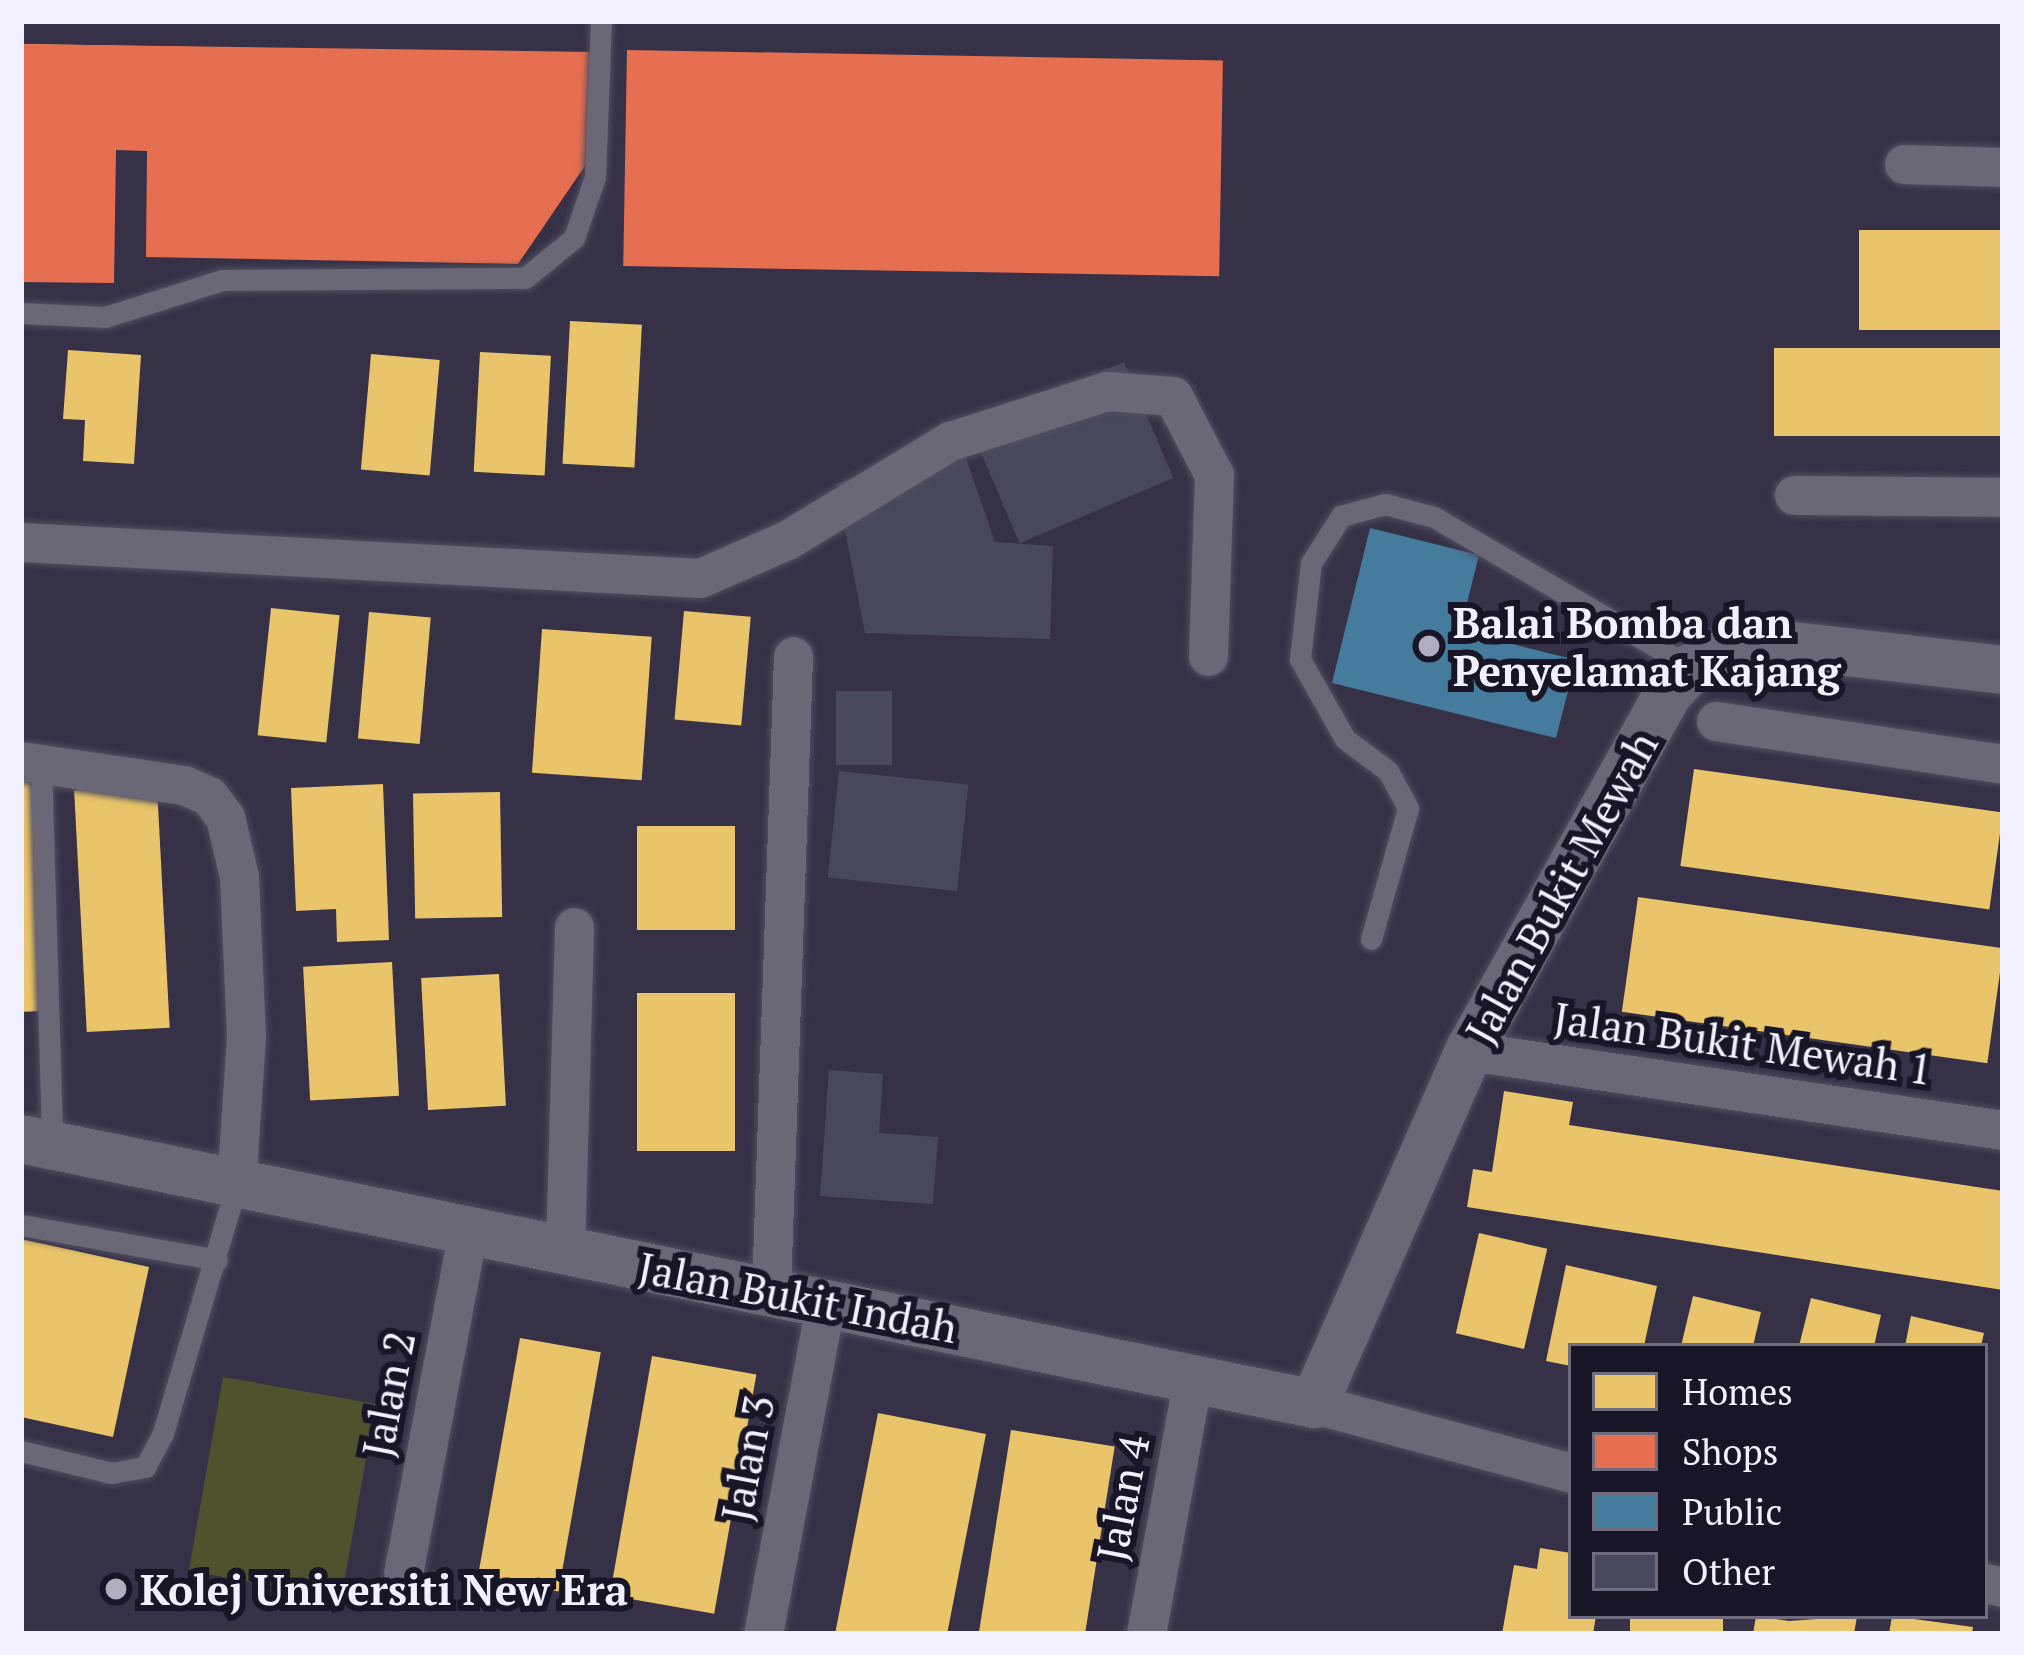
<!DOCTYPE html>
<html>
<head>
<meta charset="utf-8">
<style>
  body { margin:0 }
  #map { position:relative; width:2024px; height:1655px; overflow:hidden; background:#363147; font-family:"PT Serif",serif }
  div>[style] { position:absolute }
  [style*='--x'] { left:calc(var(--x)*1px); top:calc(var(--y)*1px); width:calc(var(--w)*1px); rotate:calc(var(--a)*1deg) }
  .green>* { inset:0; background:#50522d; transform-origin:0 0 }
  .homes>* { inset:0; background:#e9c46a; transform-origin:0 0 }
  .shops>* { inset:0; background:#e76f51; transform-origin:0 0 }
  .public>* { inset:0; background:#457b9d }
  .building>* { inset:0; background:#48485d; transform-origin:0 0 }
  .roads { filter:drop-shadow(0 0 3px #514e5e) drop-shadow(0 0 3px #514e5e) }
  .service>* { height:21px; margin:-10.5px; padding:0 10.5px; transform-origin:10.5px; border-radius:10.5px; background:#6a6777 }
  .minor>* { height:39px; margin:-19.5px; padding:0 19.5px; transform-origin:19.5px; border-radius:19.5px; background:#6a6777 }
  .tertiary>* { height:48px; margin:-24px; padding:0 24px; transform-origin:24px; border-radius:24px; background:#6a6777 }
  .dots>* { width:33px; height:33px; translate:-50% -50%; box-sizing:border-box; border:6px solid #181526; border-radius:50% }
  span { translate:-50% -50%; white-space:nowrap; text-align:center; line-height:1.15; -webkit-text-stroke:12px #181526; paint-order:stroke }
  .poi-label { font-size:42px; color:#f1f0ff; font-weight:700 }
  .left { translate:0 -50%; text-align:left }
  .street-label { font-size:42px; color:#f1f0ff }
  .frame { position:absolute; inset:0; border:24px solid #f1f0ff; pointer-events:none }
  .legend { position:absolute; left:1568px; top:1343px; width:420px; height:276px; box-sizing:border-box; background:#181526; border:3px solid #6f6d7d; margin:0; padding:15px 21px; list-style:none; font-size:36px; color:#f1f0ff }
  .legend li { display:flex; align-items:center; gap:24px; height:60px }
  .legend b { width:60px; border:3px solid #6f6d7d }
</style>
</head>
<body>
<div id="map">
  <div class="green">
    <i style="left:223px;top:1377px;width:155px;height:197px;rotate:10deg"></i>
  </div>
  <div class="homes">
    <i style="left:21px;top:44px;width:529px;height:104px;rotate:1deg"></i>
    <i style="left:2003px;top:230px;width:100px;height:144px;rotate:90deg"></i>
    <i style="left:570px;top:321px;width:72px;height:143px;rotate:3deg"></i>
    <i style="left:2003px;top:348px;width:88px;height:229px;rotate:90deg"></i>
    <i style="clip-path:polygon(68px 350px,141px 355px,134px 464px,83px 461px,85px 420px,63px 419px)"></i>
    <i style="left:480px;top:352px;width:71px;height:120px;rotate:3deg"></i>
    <i style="left:371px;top:354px;width:69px;height:116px;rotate:5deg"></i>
    <i style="left:271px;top:608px;width:69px;height:128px;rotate:6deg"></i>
    <i style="left:684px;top:611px;width:67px;height:109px;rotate:5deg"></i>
    <i style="left:369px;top:612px;width:62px;height:127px;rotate:5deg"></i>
    <i style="left:542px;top:629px;width:110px;height:144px;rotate:4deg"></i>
    <i style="clip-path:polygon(21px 765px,31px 765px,41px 1011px,21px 1012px)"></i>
    <i style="left:1694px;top:769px;width:312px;height:98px;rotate:8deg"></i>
    <i style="clip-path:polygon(383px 784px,389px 940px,337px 942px,336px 909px,296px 911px,291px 788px)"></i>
    <i style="left:157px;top:786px;width:242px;height:83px;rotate:87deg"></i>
    <i style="left:500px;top:792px;width:125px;height:87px;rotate:89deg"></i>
    <i style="left:637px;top:826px;width:98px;height:104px"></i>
    <i style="left:1638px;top:897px;width:369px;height:116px;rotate:8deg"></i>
    <i style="left:392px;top:962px;width:134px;height:89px;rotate:87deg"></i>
    <i style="left:499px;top:974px;width:132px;height:78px;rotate:87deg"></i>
    <i style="left:637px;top:993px;width:98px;height:158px"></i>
    <i style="clip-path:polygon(1504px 1091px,1573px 1102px,1569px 1125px,2003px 1191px,2003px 1290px,1467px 1207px,1473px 1169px,1492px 1172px)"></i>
    <i style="left:1479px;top:1233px;width:70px;height:103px;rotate:13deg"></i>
    <i style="clip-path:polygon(21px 1239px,149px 1267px,113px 1437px,21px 1417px)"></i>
    <i style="clip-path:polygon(1566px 1265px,1657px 1286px,1644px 1346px,1571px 1346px,1571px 1366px,1546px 1361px)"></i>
    <i style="clip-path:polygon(1693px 1296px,1761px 1312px,1753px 1346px,1681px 1346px)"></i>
    <i style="clip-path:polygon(1811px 1298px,1881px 1315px,1874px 1346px,1799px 1346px)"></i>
    <i style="clip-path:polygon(1911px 1316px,1984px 1333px,1981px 1346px,1905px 1346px)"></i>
    <i style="left:520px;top:1338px;width:82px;height:243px;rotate:10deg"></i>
    <i style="left:652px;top:1356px;width:106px;height:243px;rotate:10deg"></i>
    <i style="left:878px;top:1413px;width:110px;height:225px;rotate:11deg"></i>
    <i style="left:1011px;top:1430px;width:105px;height:207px;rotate:9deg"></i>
    <i style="clip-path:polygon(1540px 1548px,1571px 1553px,1571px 1616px,1596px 1616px,1593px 1634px,1502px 1634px,1514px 1565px,1537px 1569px)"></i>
    <i style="left:1630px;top:1616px;width:93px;height:18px"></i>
    <i style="clip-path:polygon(1756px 1616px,1789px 1621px,1857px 1616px,1854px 1634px,1753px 1634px)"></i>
    <i style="clip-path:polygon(1892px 1616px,1973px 1627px,1972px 1634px,1889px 1634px)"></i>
  </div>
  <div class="shops">
    <i style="clip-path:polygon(21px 44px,593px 52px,591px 157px,518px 264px,146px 257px,147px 151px,116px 150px,114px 283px,21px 282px)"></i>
    <i style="left:627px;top:50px;width:596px;height:216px;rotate:1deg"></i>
  </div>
  <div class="public">
    <i style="clip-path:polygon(1370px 528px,1479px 555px,1460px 631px,1576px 660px,1556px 738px,1332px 683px)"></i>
  </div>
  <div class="building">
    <i style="left:1124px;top:362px;width:126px;height:167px;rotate:67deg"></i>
    <i style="clip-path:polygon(957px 432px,995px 542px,1053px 546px,1050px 639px,865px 633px,836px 484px)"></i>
    <i style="left:836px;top:691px;width:56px;height:74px"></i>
    <i style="left:839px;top:771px;width:130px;height:107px;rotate:6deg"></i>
    <i style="clip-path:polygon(829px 1070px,883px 1074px,879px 1133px,938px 1137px,933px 1204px,820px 1196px)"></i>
  </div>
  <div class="roads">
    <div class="service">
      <i style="--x:21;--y:313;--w:84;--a:2.7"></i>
      <i style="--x:105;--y:317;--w:123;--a:-17.5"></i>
      <i style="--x:222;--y:280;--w:303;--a:-0.4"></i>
      <i style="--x:525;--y:278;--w:63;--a:-39.2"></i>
      <i style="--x:574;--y:238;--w:65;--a:-71"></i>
      <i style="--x:595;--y:177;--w:156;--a:-87.8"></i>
      <i style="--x:41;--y:764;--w:380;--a:88.3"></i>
      <i style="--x:1371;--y:939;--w:136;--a:-74.2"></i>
      <i style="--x:1408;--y:808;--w:42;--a:-118.4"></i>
      <i style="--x:1388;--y:771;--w:54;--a:-143.3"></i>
      <i style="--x:1345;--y:739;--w:92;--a:-119.4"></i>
      <i style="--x:1300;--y:659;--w:97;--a:-83.5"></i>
      <i style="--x:1311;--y:563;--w:56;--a:-57.4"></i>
      <i style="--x:1341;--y:516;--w:46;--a:-15.3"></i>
      <i style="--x:1385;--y:504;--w:51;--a:14.9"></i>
      <i style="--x:1434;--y:517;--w:298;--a:30.3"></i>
      <i style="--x:21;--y:1225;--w:199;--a:10.1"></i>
      <i style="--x:21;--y:1451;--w:93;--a:13.7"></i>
      <i style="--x:111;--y:1473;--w:35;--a:-10"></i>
      <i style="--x:145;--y:1467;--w:38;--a:-62"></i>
      <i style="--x:163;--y:1433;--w:258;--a:-73.5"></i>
    </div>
    <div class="minor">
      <i style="--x:1904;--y:164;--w:99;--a:1.7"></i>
      <i style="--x:1794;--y:495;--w:209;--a:0.5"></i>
      <i style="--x:21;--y:542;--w:680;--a:3.03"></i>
      <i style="--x:700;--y:578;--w:95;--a:-23.6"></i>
      <i style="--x:787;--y:540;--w:191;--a:-31.3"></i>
      <i style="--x:950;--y:441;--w:165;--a:-17.7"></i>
      <i style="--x:1107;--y:391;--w:66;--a:4.3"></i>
      <i style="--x:1173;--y:396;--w:89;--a:62.6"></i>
      <i style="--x:1214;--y:475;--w:181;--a:91.9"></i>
      <i style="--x:1716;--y:721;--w:290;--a:8.5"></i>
      <i style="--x:21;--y:761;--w:165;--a:8.4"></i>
      <i style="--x:184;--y:785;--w:27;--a:24"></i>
      <i style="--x:209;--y:796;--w:26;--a:53"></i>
      <i style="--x:225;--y:817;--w:61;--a:76.7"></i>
      <i style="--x:239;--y:876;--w:160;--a:87.5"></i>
      <i style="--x:246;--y:1036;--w:150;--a:93.8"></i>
      <i style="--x:1469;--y:1051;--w:540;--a:8.42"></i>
      <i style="--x:565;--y:1252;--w:325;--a:-88.4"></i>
      <i style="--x:771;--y:1290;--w:634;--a:-88.01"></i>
      <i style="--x:1314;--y:1404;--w:266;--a:15"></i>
      <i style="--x:403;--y:1574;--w:349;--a:-79.3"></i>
      <i style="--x:1985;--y:1583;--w:18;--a:13"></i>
      <i style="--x:763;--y:1634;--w:340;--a:-79.3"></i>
      <i style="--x:1146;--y:1634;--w:259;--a:-79.6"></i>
    </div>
    <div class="tertiary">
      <i style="--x:21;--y:1139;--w:1320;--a:11.58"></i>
      <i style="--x:1314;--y:1404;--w:386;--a:-66.3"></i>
      <i style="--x:1469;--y:1051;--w:409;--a:-60.9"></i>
      <i style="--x:1668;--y:694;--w:36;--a:-48"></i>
      <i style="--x:1692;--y:667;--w:54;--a:-21.8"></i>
      <i style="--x:1742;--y:647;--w:43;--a:-2.7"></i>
      <i style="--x:1785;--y:645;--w:219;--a:6.5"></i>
    </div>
  </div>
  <div class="dots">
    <i style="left:1429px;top:646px;background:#b0adbf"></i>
    <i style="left:116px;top:1589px;background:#b0adbf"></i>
  </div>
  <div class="poi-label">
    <span class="left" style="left:1453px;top:646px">Balai Bomba dan<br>Penyelamat Kajang</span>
    <span class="left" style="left:140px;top:1589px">Kolej Universiti New Era</span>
  </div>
  <div class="street-label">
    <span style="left:1561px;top:887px;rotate:-61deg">Jalan Bukit Mewah</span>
    <span style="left:1743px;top:1043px;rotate:8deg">Jalan Bukit Mewah 1</span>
    <span style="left:798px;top:1297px;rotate:11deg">Jalan Bukit Indah</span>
    <span style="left:388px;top:1394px;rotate:-79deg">Jalan 2</span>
    <span style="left:747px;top:1458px;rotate:-79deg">Jalan 3</span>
    <span style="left:1122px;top:1498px;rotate:-79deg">Jalan 4</span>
  </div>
  <div class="frame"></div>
  <ul class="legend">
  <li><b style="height:33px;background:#e9c46a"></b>Homes</li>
  <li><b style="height:33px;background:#e76f51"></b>Shops</li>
  <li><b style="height:33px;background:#457b9d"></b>Public</li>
  <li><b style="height:33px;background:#48485d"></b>Other</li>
  </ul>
</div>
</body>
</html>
